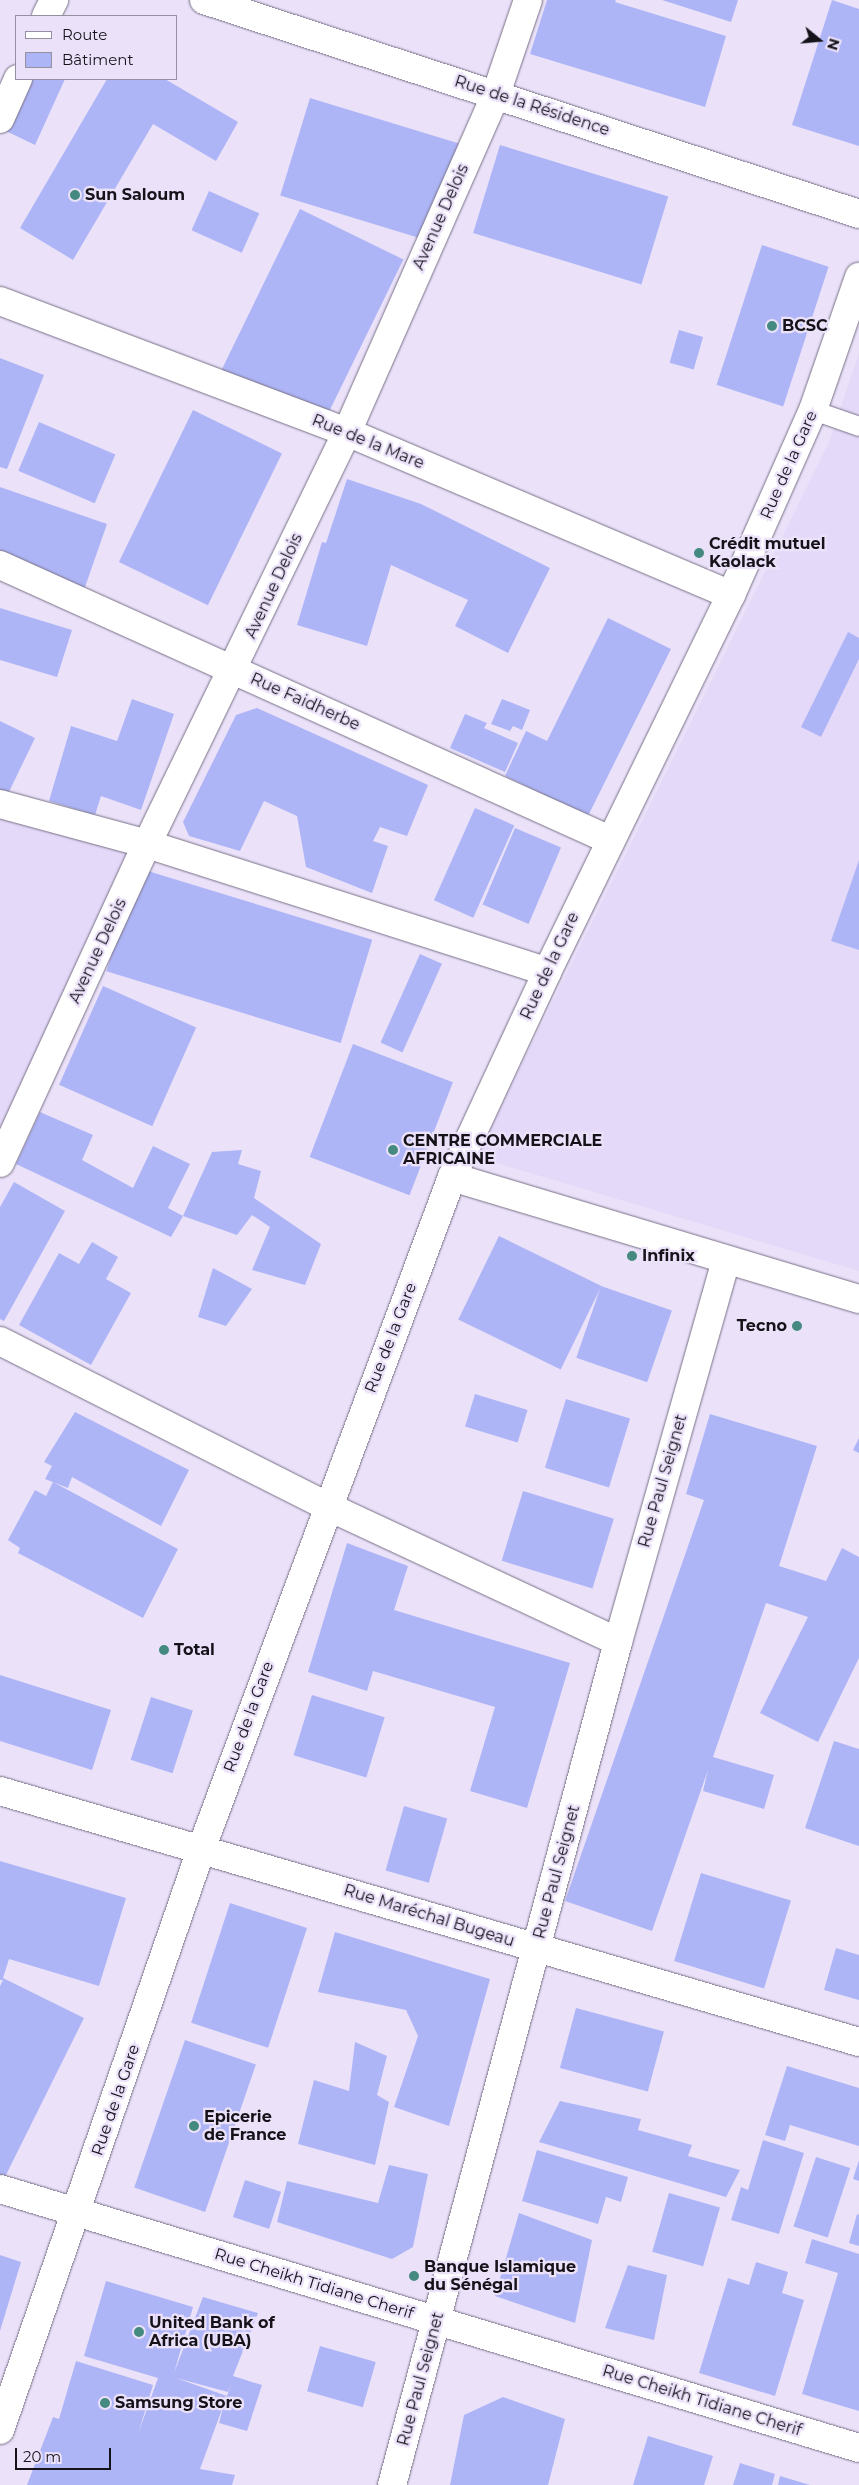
<!DOCTYPE html>
<html>
<head>
<meta charset="utf-8">
<style>
  body { margin:0 }
  #map { position:relative; width:859px; height:2485px; overflow:hidden; background:#ebe2fa; font-family:Montserrat,sans-serif }
  div>[style] { position:absolute }
  [style*='--x'] { left:calc(var(--x)*1px); top:calc(var(--y)*1px); width:calc(var(--w)*1px); rotate:calc(var(--a)*1deg) }
  .built>* { inset:0; background:#e5d9f9 }
  .building>* { inset:0; background:#aeb5f6; transform-origin:0 0 }
  .roads { filter:drop-shadow(0 0 1px #787085) drop-shadow(0 0 1px #787085) }
  .service>* { height:19px; margin:-9.5px; padding:0 9.5px; transform-origin:9.5px; border-radius:9.5px; background:#fff }
  .minor>* { height:28px; margin:-14px; padding:0 14px; transform-origin:14px; border-radius:14px; background:#fff }
  .dots>* { width:14px; height:14px; translate:-50% -50%; box-sizing:border-box; border:2px solid #ebe2fa; border-radius:50% }
  span { translate:-50% -50%; white-space:nowrap; text-align:center; line-height:1.15; -webkit-text-stroke:4.5px #ebe2fa; paint-order:stroke }
  .street-label { font-size:16px; color:#15121a }
  .poi-label { font-size:16px; color:#15121a; font-weight:700 }
  .left { translate:0 -50%; text-align:left }
  .right { translate:-100% -50%; text-align:right }
  .legend { position:absolute; left:15px; top:15px; width:162px; height:65px; box-sizing:border-box; background:#ebe2fa; border:1px solid #958fa0; margin:0; padding:6px 9px; list-style:none; font-size:15px; color:#15121a }
  .legend li { display:flex; align-items:center; gap:10px; height:25px }
  .legend b { width:25px; border:1px solid #958fa0 }
  .north { position:absolute; left:794px; top:15px; width:50px; height:50px; -webkit-text-stroke:4px #ebe2fa; paint-order:stroke; rotate:107deg; font-size:14px; font-weight:700; line-height:20px; text-align:center; color:#15121a }
  .north::after { content:''; display:block; margin:auto; width:18px; height:22px; background:#15121a; clip-path:polygon(50% 0,100% 100%,50% 72%,0 100%) }
  .scale { position:absolute; left:15px; top:2448px; width:96px; height:22px; box-sizing:border-box; border:2px solid #15121a; border-top:0; padding-left:6px; font-size:15px; line-height:18px; white-space:nowrap; color:#15121a; -webkit-text-stroke:4px #ebe2fa; paint-order:stroke }
</style>
</head>
<body>
<div id="map">
  <div class="built">
    <i style="clip-path:polygon(859px 353px,859px 1271px,476px 1157px,829px 442px)"></i>
    <i style="clip-path:polygon(0 813px,133px 848px,0 1136px)"></i>
  </div>
  <div class="building">
    <i style="clip-path:polygon(547px 0,616px 0,615px 2px,726px 36px,705px 107px,530px 54px)"></i>
    <i style="clip-path:polygon(662px 0,738px 0,731px 22px)"></i>
    <i style="clip-path:polygon(832px 0,859px 9px,859px 146px,792px 125px)"></i>
    <i style="clip-path:polygon(30px 79px,65px 79px,35px 145px,6px 131px)"></i>
    <i style="clip-path:polygon(107px 79px,165px 79px,238px 122px,216px 161px,153px 124px,73px 260px,20px 228px)"></i>
    <i style="left:310px;top:98px;width:161px;height:102px;rotate:17deg"></i>
    <i style="left:500px;top:145px;width:176px;height:92px;rotate:17deg"></i>
    <i style="left:209px;top:191px;width:55px;height:43px;rotate:24deg"></i>
    <i style="left:300px;top:209px;width:115px;height:184px;rotate:26deg"></i>
    <i style="left:762px;top:245px;width:70px;height:147px;rotate:18deg"></i>
    <i style="left:679px;top:330px;width:25px;height:34px;rotate:16deg"></i>
    <i style="clip-path:polygon(0 358px,44px 375px,7px 469px,0 467px)"></i>
    <i style="left:193px;top:410px;width:99px;height:169px;rotate:26deg"></i>
    <i style="left:39px;top:422px;width:83px;height:53px;rotate:23deg"></i>
    <i style="clip-path:polygon(347px 479px,421px 504px,550px 568px,508px 653px,455px 626px,468px 600px,391px 565px,367px 646px,297px 625px,322px 542px,326px 543px)"></i>
    <i style="clip-path:polygon(0 487px,107px 524px,84px 590px,0 561px)"></i>
    <i style="clip-path:polygon(0 608px,72px 630px,57px 677px,0 660px)"></i>
    <i style="clip-path:polygon(608px 618px,671px 649px,588px 816px,505px 776px,526px 731px,547px 741px)"></i>
    <i style="clip-path:polygon(848px 632px,859px 638px,859px 659px,821px 737px,801px 727px)"></i>
    <i style="clip-path:polygon(132px 699px,174px 714px,141px 810px,101px 796px,95px 815px,49px 801px,71px 726px,117px 741px)"></i>
    <i style="clip-path:polygon(502px 699px,530px 710px,522px 730px,513px 726px,510px 731px,491px 724px)"></i>
    <i style="clip-path:polygon(257px 708px,428px 785px,407px 836px,380px 827px,373px 841px,388px 846px,372px 893px,306px 867px,297px 816px,264px 801px,240px 851px,189px 836px,183px 822px,236px 715px)"></i>
    <i style="clip-path:polygon(465px 714px,487px 723px,484px 728px,518px 743px,505px 772px,450px 748px)"></i>
    <i style="clip-path:polygon(0 721px,35px 738px,6px 798px,0 795px)"></i>
    <i style="left:475px;top:808px;width:43px;height:101px;rotate:24deg"></i>
    <i style="left:515px;top:828px;width:50px;height:83px;rotate:23deg"></i>
    <i style="clip-path:polygon(859px 860px,859px 950px,831px 941px)"></i>
    <i style="left:138px;top:868px;width:245px;height:108px;rotate:17deg"></i>
    <i style="left:420px;top:954px;width:24px;height:97px;rotate:24deg"></i>
    <i style="left:103px;top:986px;width:102px;height:108px;rotate:24deg"></i>
    <i style="left:353px;top:1044px;width:107px;height:121px;rotate:21deg"></i>
    <i style="clip-path:polygon(40px 1112px,93px 1135px,82px 1160px,133px 1188px,153px 1146px,190px 1164px,168px 1208px,183px 1216px,171px 1237px,16px 1164px)"></i>
    <i style="clip-path:polygon(242px 1150px,238px 1164px,261px 1171px,254px 1198px,321px 1244px,305px 1285px,252px 1270px,270px 1227px,252px 1215px,237px 1235px,183px 1216px,212px 1152px)"></i>
    <i style="clip-path:polygon(14px 1182px,65px 1211px,4px 1321px,0 1319px,0 1207px)"></i>
    <i style="left:499px;top:1236px;width:114px;height:93px;rotate:26deg"></i>
    <i style="clip-path:polygon(92px 1242px,118px 1257px,106px 1279px,131px 1293px,91px 1365px,19px 1325px,59px 1253px,79px 1264px)"></i>
    <i style="clip-path:polygon(213px 1268px,252px 1289px,226px 1326px,198px 1317px)"></i>
    <i style="left:601px;top:1286px;width:75px;height:76px;rotate:19deg"></i>
    <i style="left:475px;top:1394px;width:55px;height:34px;rotate:17deg"></i>
    <i style="left:566px;top:1399px;width:67px;height:72px;rotate:17deg"></i>
    <i style="clip-path:polygon(75px 1412px,189px 1470px,161px 1526px,72px 1477px,68px 1488px,45px 1479px,52px 1466px,44px 1462px)"></i>
    <i style="clip-path:polygon(710px 1414px,817px 1446px,779px 1566px,826px 1581px,842px 1548px,859px 1557px,859px 1658px,818px 1742px,760px 1713px,808px 1617px,766px 1603px,713px 1757px,774px 1775px,764px 1809px,703px 1791px,708px 1770px,652px 1931px,565px 1901px,704px 1500px,686px 1494px)"></i>
    <i style="clip-path:polygon(859px 1438px,859px 1453px,853px 1450px)"></i>
    <i style="clip-path:polygon(53px 1482px,178px 1549px,143px 1618px,18px 1553px,20px 1548px,8px 1540px,35px 1490px,46px 1496px)"></i>
    <i style="left:523px;top:1491px;width:95px;height:73px;rotate:17deg"></i>
    <i style="clip-path:polygon(347px 1543px,408px 1566px,394px 1610px,570px 1663px,527px 1808px,470px 1791px,495px 1707px,373px 1671px,367px 1691px,308px 1672px)"></i>
    <i style="clip-path:polygon(0 1675px,111px 1710px,92px 1770px,0 1741px)"></i>
    <i style="left:312px;top:1695px;width:76px;height:63px;rotate:17deg"></i>
    <i style="left:151px;top:1697px;width:44px;height:66px;rotate:18deg"></i>
    <i style="clip-path:polygon(834px 1741px,859px 1749px,859px 1846px,805px 1828px)"></i>
    <i style="left:404px;top:1806px;width:45px;height:67px;rotate:16deg"></i>
    <i style="clip-path:polygon(0 1861px,126px 1898px,99px 1986px,9px 1959px,3px 1978px,84px 2018px,0 2187px,0 1986px,3px 1980px,0 1980px)"></i>
    <i style="left:701px;top:1873px;width:94px;height:92px;rotate:17deg"></i>
    <i style="left:230px;top:1903px;width:81px;height:126px;rotate:18deg"></i>
    <i style="clip-path:polygon(335px 1932px,490px 1979px,449px 2126px,394px 2107px,418px 2036px,406px 2010px,318px 1992px)"></i>
    <i style="clip-path:polygon(836px 1948px,859px 1955px,859px 2000px,824px 1990px)"></i>
    <i style="left:576px;top:2008px;width:91px;height:62px;rotate:15deg"></i>
    <i style="left:185px;top:2040px;width:75px;height:156px;rotate:19deg"></i>
    <i style="clip-path:polygon(355px 2042px,387px 2056px,377px 2095px,389px 2102px,375px 2165px,298px 2144px,314px 2080px,349px 2091px)"></i>
    <i style="clip-path:polygon(787px 2066px,859px 2088px,859px 2146px,790px 2125px,785px 2141px,765px 2135px)"></i>
    <i style="clip-path:polygon(560px 2101px,641px 2119px,638px 2130px,692px 2145px,688px 2156px,740px 2170px,726px 2197px,539px 2142px)"></i>
    <i style="clip-path:polygon(763px 2140px,804px 2153px,779px 2234px,731px 2220px,741px 2187px,748px 2190px)"></i>
    <i style="clip-path:polygon(537px 2150px,628px 2177px,621px 2202px,606px 2197px,598px 2224px,522px 2201px)"></i>
    <i style="left:816px;top:2157px;width:36px;height:73px;rotate:18deg"></i>
    <i style="clip-path:polygon(859px 2160px,859px 2181px,853px 2179px)"></i>
    <i style="clip-path:polygon(389px 2165px,428px 2174px,413px 2247px,392px 2259px,277px 2222px,287px 2181px,378px 2203px)"></i>
    <i style="left:245px;top:2180px;width:38px;height:39px;rotate:18deg"></i>
    <i style="left:669px;top:2193px;width:53px;height:61px;rotate:16deg"></i>
    <i style="clip-path:polygon(519px 2213px,592px 2240px,575px 2323px,495px 2296px)"></i>
    <i style="clip-path:polygon(857px 2214px,859px 2215px,859px 2246px,849px 2243px)"></i>
    <i style="clip-path:polygon(812px 2239px,859px 2254px,859px 2411px,802px 2394px,838px 2273px,805px 2263px)"></i>
    <i style="clip-path:polygon(0 2255px,21px 2262px,0 2331px)"></i>
    <i style="clip-path:polygon(756px 2262px,788px 2272px,782px 2293px,804px 2300px,775px 2396px,699px 2373px,728px 2278px,749px 2285px)"></i>
    <i style="clip-path:polygon(628px 2265px,667px 2275px,654px 2340px,605px 2328px)"></i>
    <i style="clip-path:polygon(evenodd,106px 2281px,193px 2307px,174px 2373px,203px 2297px,258px 2313px,233px 2376px,262px 2385px,247px 2431px,219px 2423px,224px 2404px,200px 2469px,235px 2475px,232px 2485px,27px 2485px,53px 2417px,59px 2419px,76px 2361px,153px 2385px,138px 2434px,158px 2378px,84px 2356px,106px 2281px,176px 2378px,228px 2392px,232px 2382px,227px 2396px,176px 2378px)"></i>
    <i style="left:320px;top:2346px;width:58px;height:47px;rotate:16deg"></i>
    <i style="clip-path:polygon(503px 2397px,565px 2419px,548px 2485px,450px 2485px,464px 2415px)"></i>
    <i style="clip-path:polygon(648px 2436px,713px 2456px,704px 2485px,633px 2485px)"></i>
    <i style="clip-path:polygon(740px 2463px,775px 2474px,772px 2485px,733px 2485px)"></i>
    <i style="clip-path:polygon(780px 2476px,810px 2485px,778px 2485px)"></i>
  </div>
  <div class="roads">
    <div class="service">
      <i style="--x:813;--y:410;--w:49;--a:19.2"></i>
    </div>
    <div class="minor">
      <i style="--x:204;--y:0;--w:689;--a:18.09"></i>
      <i style="--x:46;--y:16;--w:18;--a:-63"></i>
      <i style="--x:0;--y:119;--w:44;--a:-65.8"></i>
      <i style="--x:0;--y:301;--w:371;--a:20.7"></i>
      <i style="--x:347;--y:432;--w:417;--a:23"></i>
      <i style="--x:0;--y:565;--w:669;--a:24.27"></i>
      <i style="--x:0;--y:804;--w:152;--a:15.2"></i>
      <i style="--x:147;--y:844;--w:420;--a:17.7"></i>
      <i style="--x:0;--y:1163;--w:351;--a:-65.3"></i>
      <i style="--x:147;--y:844;--w:458;--a:-64.1"></i>
      <i style="--x:347;--y:432;--w:369;--a:-66.2"></i>
      <i style="--x:496;--y:94;--w:99;--a:-71.2"></i>
      <i style="--x:452;--y:1177;--w:425;--a:16.7"></i>
      <i style="--x:0;--y:1341;--w:366;--a:26.8"></i>
      <i style="--x:327;--y:1506;--w:321;--a:25"></i>
      <i style="--x:0;--y:1791;--w:895;--a:16.29"></i>
      <i style="--x:0;--y:2189;--w:897;--a:16.78"></i>
      <i style="--x:0;--y:2430;--w:617;--a:-70.89"></i>
      <i style="--x:202;--y:1847;--w:715;--a:-69.54"></i>
      <i style="--x:452;--y:1177;--w:226;--a:-65.1"></i>
      <i style="--x:547;--y:972;--w:420;--a:-64"></i>
      <i style="--x:731;--y:595;--w:202;--a:-66.1"></i>
      <i style="--x:813;--y:410;--w:141;--a:-70.9"></i>
      <i style="--x:392;--y:2485;--w:873;--a:-74.99"></i>
      <i style="--x:618;--y:1642;--w:397;--a:-74.2"></i>
    </div>
  </div>
  <div class="dots">
    <i style="left:75px;top:195px;background:#448a81"></i>
    <i style="left:772px;top:326px;background:#448a81"></i>
    <i style="left:699px;top:553px;background:#448a81"></i>
    <i style="left:393px;top:1150px;background:#448a81"></i>
    <i style="left:632px;top:1256px;background:#448a81"></i>
    <i style="left:797px;top:1326px;background:#448a81"></i>
    <i style="left:164px;top:1650px;background:#448a81"></i>
    <i style="left:194px;top:2126px;background:#448a81"></i>
    <i style="left:414px;top:2276px;background:#448a81"></i>
    <i style="left:139px;top:2332px;background:#448a81"></i>
    <i style="left:105px;top:2403px;background:#448a81"></i>
  </div>
  <div class="street-label">
    <span style="left:532px;top:106px;rotate:18deg">Rue de la Résidence</span>
    <span style="left:441px;top:217px;rotate:-66deg">Avenue Delois</span>
    <span style="left:368px;top:442px;rotate:22deg">Rue de la Mare</span>
    <span style="left:789px;top:465px;rotate:-66deg">Rue de la Gare</span>
    <span style="left:274px;top:586px;rotate:-65deg">Avenue Delois</span>
    <span style="left:305px;top:702px;rotate:24deg">Rue Faidherbe</span>
    <span style="left:98px;top:951px;rotate:-65deg">Avenue Delois</span>
    <span style="left:550px;top:966px;rotate:-65deg">Rue de la Gare</span>
    <span style="left:391px;top:1338px;rotate:-69deg">Rue de la Gare</span>
    <span style="left:663px;top:1481px;rotate:-74deg">Rue Paul Seignet</span>
    <span style="left:249px;top:1717px;rotate:-70deg">Rue de la Gare</span>
    <span style="left:557px;top:1872px;rotate:-75deg">Rue Paul Seignet</span>
    <span style="left:429px;top:1916px;rotate:17deg">Rue Maréchal Bugeau</span>
    <span style="left:116px;top:2100px;rotate:-71deg">Rue de la Gare</span>
    <span style="left:314px;top:2284px;rotate:17deg">Rue Cheikh Tidiane Cherif</span>
    <span style="left:421px;top:2379px;rotate:-75deg">Rue Paul Seignet</span>
    <span style="left:702px;top:2401px;rotate:17deg">Rue Cheikh Tidiane Cherif</span>
  </div>
  <div class="poi-label">
    <span class="left" style="left:85px;top:195px">Sun Saloum</span>
    <span class="left" style="left:782px;top:326px">BCSC</span>
    <span class="left" style="left:709px;top:553px">Crédit mutuel<br>Kaolack</span>
    <span class="left" style="left:403px;top:1150px">CENTRE COMMERCIALE<br>AFRICAINE</span>
    <span class="left" style="left:642px;top:1256px">Infinix</span>
    <span class="right" style="left:787px;top:1326px">Tecno</span>
    <span class="left" style="left:174px;top:1650px">Total</span>
    <span class="left" style="left:204px;top:2126px">Epicerie<br>de France</span>
    <span class="left" style="left:424px;top:2276px">Banque Islamique<br>du Sénégal</span>
    <span class="left" style="left:149px;top:2332px">United Bank of<br>Africa (UBA)</span>
    <span class="left" style="left:115px;top:2403px">Samsung Store</span>
  </div>
  <ul class="legend">
  <li><b style="height:6px;background:#fff"></b>Route</li>
  <li><b style="height:14px;background:#aeb5f6"></b>Bâtiment</li>
  </ul>
  <div class="north">N</div>
  <div class="scale">20 m</div>
</div>
</body>
</html>
